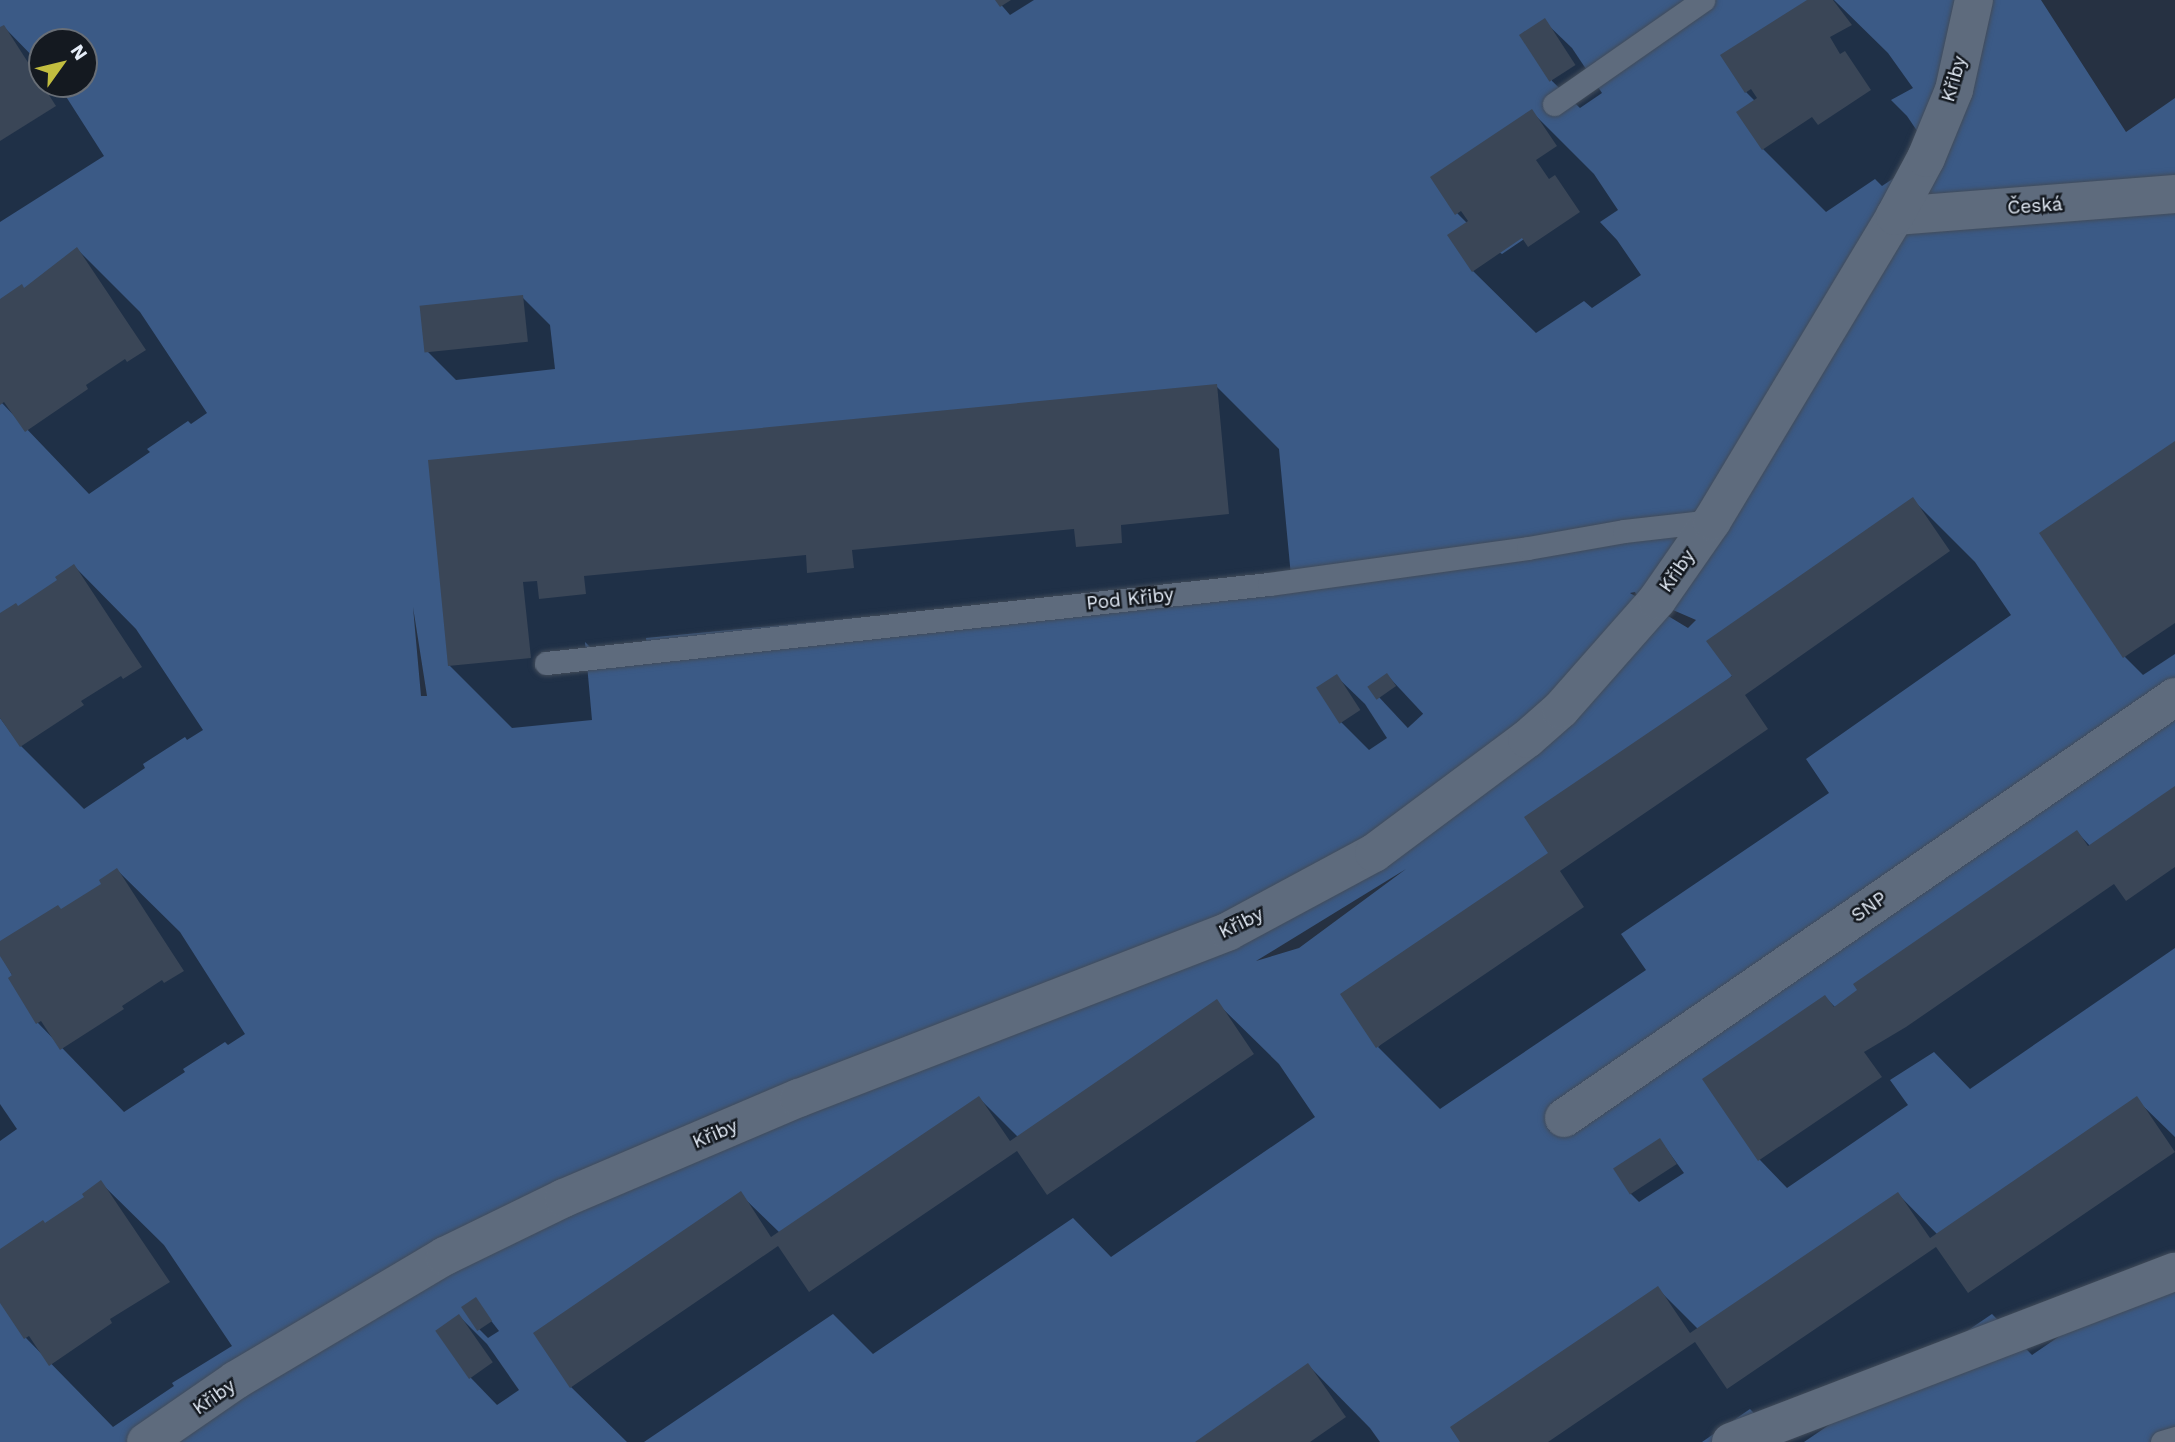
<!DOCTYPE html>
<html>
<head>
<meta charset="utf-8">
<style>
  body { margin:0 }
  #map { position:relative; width:2175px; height:1442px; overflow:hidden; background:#263142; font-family:"Work Sans",sans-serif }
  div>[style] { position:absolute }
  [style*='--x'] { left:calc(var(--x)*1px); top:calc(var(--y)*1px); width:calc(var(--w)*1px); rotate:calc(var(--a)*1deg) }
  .green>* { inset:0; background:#3b5a86 }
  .shadow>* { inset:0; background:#0007; transform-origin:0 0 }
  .building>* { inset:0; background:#3a4657; transform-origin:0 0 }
  .roads { filter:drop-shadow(0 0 2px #424c5a) drop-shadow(0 0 2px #424c5a) }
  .lane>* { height:23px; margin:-11.5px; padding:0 11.5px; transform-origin:11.5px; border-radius:11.5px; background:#5e6b7d }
  .street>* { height:38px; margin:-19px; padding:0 19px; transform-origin:19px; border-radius:19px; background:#5e6b7d }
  span { translate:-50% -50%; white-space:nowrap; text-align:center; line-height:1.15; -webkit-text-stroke:5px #141920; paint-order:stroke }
  .street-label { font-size:19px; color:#e5edf8 }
  .north { position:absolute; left:28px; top:28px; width:70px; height:70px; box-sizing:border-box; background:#141920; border:2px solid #686e76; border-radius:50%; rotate:56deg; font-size:19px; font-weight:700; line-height:28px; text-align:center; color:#e5edf8 }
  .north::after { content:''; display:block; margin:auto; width:24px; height:32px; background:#c2bd3f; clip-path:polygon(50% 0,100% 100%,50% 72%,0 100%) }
</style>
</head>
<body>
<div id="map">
  <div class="green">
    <i style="clip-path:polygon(evenodd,0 0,2041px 0,2126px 132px,2175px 98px,2175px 1442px,0 1442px,0 0,42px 42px,84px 42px,84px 84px,42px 84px,42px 42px,0 0,1635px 592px,1636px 594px,1696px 620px,1688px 628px,1630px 593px,1635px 592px,0 0,413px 607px,427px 696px,421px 696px,413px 607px,0 0,1406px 869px,1299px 948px,1256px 961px,1406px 869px)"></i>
  </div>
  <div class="shadow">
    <i style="clip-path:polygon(997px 0,1034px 0,1010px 15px)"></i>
    <i style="clip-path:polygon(1810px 0,1834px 0,1888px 53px,1913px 88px,1891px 100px,1907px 116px,1932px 153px,1882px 186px,1875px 179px,1826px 212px,1763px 149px,1755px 101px,1746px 92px)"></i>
    <i style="clip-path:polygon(1544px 21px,1572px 48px,1602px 93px,1580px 108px,1552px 81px)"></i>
    <i style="clip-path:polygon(4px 27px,42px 66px,42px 84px,58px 84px,104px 156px,0 222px,0 30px)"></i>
    <i style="clip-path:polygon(evenodd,1532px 112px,1594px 174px,1618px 210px,1600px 222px,1617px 240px,1641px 275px,1592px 308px,1584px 301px,1536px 333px,1473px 271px,1467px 223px,1457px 213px,1532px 112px,1528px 232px,1530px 235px,1502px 254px,1499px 252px,1528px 232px)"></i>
    <i style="clip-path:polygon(77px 249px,140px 312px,207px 413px,191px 424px,188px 421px,147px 449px,150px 452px,89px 494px,0 401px,0 301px,25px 290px)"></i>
    <i style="clip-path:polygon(522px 297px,550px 325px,555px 369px,456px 380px,428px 352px)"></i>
    <i style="clip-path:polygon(1216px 386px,1279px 449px,1291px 576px,1182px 587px,1184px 605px,856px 618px,646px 638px,648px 656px,604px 661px,585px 642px,592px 720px,512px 728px,449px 665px,430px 461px)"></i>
    <i style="clip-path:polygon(2175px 443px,2175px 654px,2143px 675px,2125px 657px)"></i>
    <i style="clip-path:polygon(1912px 499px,1975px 562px,2011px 615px,1806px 759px,1829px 793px,1621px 934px,1646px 970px,1440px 1109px,1378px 1047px,1550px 854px)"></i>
    <i style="clip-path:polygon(74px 566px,136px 629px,203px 730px,187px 740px,185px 737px,143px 764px,145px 768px,84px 809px,21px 746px,0 718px,0 615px,18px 608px,59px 581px)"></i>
    <i style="left:1387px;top:675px;width:53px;height:21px;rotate:47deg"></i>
    <i style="clip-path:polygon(1337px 677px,1365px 704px,1387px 738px,1369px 750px,1341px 722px)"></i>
    <i style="clip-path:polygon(2175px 789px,2175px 948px,1970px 1089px,1934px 1052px,1890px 1080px,1908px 1105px,1787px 1188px,1760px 1160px,1705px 1080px,1825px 997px,1836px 1008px,2077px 832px,2091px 847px)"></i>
    <i style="clip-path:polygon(117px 870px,180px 932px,245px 1034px,228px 1045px,225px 1042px,183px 1069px,185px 1072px,124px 1112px,38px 1023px,0 953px,0 944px,62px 910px,103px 884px)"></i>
    <i style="clip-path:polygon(1216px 1002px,1279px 1064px,1315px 1117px,1111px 1257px,1073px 1218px,873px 1354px,833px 1314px,644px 1442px,627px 1442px,571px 1387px,740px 1194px,780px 1233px,979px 1098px,1018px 1137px)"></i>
    <i style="clip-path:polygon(2136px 1099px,2175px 1137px,2175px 1257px,2032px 1355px,1992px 1314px,1804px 1442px,1782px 1442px,1750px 1409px,1702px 1442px,1462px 1442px,1658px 1289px,1698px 1329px,1898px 1194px,1938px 1235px)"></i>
    <i style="clip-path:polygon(0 1104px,17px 1129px,0 1141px)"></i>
    <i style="clip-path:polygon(1660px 1140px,1684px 1173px,1639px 1202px,1630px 1193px)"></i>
    <i style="clip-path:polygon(101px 1183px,164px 1245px,232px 1346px,172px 1383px,174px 1386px,113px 1427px,26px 1338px,0 1300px,0 1251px,87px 1198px)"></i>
    <i style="clip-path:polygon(475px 1300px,499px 1331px,488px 1338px,479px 1329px)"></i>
    <i style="clip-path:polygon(459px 1316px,487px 1344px,519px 1390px,497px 1405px,470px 1377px,438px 1332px)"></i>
    <i style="clip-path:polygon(1308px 1365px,1370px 1428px,1380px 1442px,1198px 1442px)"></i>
  </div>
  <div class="building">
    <i style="clip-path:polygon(995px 0,1011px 0,1000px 7px)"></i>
    <i style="clip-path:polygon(1807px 0,1833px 0,1852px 25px,1830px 37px,1840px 54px,1845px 51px,1871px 90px,1818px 125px,1812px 117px,1762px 150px,1736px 112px,1757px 98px,1751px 89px,1745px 93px,1720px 55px)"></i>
    <i style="left:1545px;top:18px;width:56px;height:31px;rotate:57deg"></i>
    <i style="clip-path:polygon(4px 25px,56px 106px,0 141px,0 27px)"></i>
    <i style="clip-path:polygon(1532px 109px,1557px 146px,1536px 160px,1549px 179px,1555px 175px,1580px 212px,1528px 247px,1522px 238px,1472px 272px,1447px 235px,1468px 221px,1461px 211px,1455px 215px,1430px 177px)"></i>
    <i style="clip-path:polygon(77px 247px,146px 350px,127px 362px,125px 359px,86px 385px,88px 389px,25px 432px,4px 402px,0 405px,0 299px,22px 284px,24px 288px)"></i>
    <i style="left:523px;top:295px;width:47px;height:104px;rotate:84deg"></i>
    <i style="clip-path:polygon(1217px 384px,1229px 514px,1121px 525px,1122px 543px,1076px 547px,1074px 529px,852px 550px,854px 568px,807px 573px,806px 555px,584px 576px,586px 594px,539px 599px,537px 581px,523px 582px,531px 658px,448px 666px,428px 460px)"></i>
    <i style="clip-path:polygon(2175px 441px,2175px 623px,2123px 658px,2039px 533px)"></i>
    <i style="clip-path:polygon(1913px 497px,1950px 551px,1745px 695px,1768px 729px,1560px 871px,1584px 907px,1376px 1048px,1340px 994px,1548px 853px,1524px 817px,1732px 676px,1706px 641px)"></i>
    <i style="clip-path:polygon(74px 564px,142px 667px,123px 679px,121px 676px,81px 701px,84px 705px,20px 747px,0 718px,0 613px,16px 603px,18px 606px,57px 580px,55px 577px)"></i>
    <i style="left:1387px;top:673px;width:16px;height:24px;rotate:55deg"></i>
    <i style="left:1337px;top:674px;width:43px;height:25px;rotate:57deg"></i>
    <i style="clip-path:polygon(2175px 786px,2175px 867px,2126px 901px,2114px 884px,1906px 1027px,1864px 1052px,1882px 1077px,1758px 1161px,1702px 1079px,1825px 995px,1834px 1007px,1857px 990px,1853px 984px,2077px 830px,2088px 846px)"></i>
    <i style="clip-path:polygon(117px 868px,184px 971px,164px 983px,162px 980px,122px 1006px,124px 1009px,60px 1050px,41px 1021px,36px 1024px,8px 978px,12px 975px,0 956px,0 941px,58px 905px,61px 909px,101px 884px,99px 880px)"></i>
    <i style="clip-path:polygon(1217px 999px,1254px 1054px,1047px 1195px,1017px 1151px,809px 1292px,778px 1246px,570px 1388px,533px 1333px,741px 1191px,771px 1237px,979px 1096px,1010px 1141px)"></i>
    <i style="clip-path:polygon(2137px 1096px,2175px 1152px,1968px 1293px,1936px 1247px,1727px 1389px,1695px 1342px,1548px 1442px,1460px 1442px,1450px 1427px,1658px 1286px,1690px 1333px,1898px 1192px,1930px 1238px)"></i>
    <i style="left:1660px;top:1138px;width:31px;height:56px;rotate:57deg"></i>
    <i style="clip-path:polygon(101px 1180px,170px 1282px,110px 1319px,112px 1323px,49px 1366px,29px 1336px,24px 1339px,0 1303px,0 1249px,43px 1220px,45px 1223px,84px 1197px,82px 1194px)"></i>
    <i style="left:476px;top:1297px;width:29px;height:18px;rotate:56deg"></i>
    <i style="left:459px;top:1314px;width:59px;height:29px;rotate:55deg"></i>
    <i style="clip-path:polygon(1308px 1363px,1346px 1417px,1310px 1442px,1195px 1442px)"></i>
  </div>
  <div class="roads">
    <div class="lane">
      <i style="--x:1554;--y:104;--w:182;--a:-34.9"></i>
      <i style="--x:546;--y:663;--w:727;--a:-6.24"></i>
      <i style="--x:1269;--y:584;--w:261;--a:-7.9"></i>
      <i style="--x:1528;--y:548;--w:97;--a:-10"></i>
      <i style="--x:1624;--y:531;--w:89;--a:-6.5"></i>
      <i style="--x:2162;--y:1442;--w:14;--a:-17"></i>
    </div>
    <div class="street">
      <i style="--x:1895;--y:216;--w:281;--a:-4.5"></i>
      <i style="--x:1564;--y:1118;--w:742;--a:-34.57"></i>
      <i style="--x:146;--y:1442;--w:109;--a:-34.6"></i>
      <i style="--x:236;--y:1380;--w:243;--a:-30.7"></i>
      <i style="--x:445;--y:1256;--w:132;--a:-26"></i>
      <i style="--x:564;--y:1198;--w:255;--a:-23.1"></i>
      <i style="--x:799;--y:1098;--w:461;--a:-21.2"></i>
      <i style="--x:1229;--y:931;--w:165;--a:-28.3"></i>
      <i style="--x:1374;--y:853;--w:191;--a:-36.7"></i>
      <i style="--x:1527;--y:739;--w:45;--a:-41.4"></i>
      <i style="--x:1561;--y:709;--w:145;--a:-48.6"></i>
      <i style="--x:1657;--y:600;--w:96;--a:-55.2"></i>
      <i style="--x:1712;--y:521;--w:356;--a:-59"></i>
      <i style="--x:1895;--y:216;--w:66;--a:-61.9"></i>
      <i style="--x:1926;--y:158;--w:74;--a:-67.6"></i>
      <i style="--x:1954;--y:90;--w:92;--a:-77.5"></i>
      <i style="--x:1731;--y:1442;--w:475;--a:-21"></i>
    </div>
  </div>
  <div class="street-label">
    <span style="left:1954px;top:79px;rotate:-74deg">Křiby</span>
    <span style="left:2035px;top:206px;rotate:-4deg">Česká</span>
    <span style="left:1677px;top:571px;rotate:-55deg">Křiby</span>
    <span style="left:1130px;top:599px;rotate:-6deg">Pod Křiby</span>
    <span style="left:1869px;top:907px;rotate:-35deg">SNP</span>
    <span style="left:1241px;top:923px;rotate:-26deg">Křiby</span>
    <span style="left:715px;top:1134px;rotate:-23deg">Křiby</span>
    <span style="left:214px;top:1397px;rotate:-35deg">Křiby</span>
  </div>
  <div class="north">N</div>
</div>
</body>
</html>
